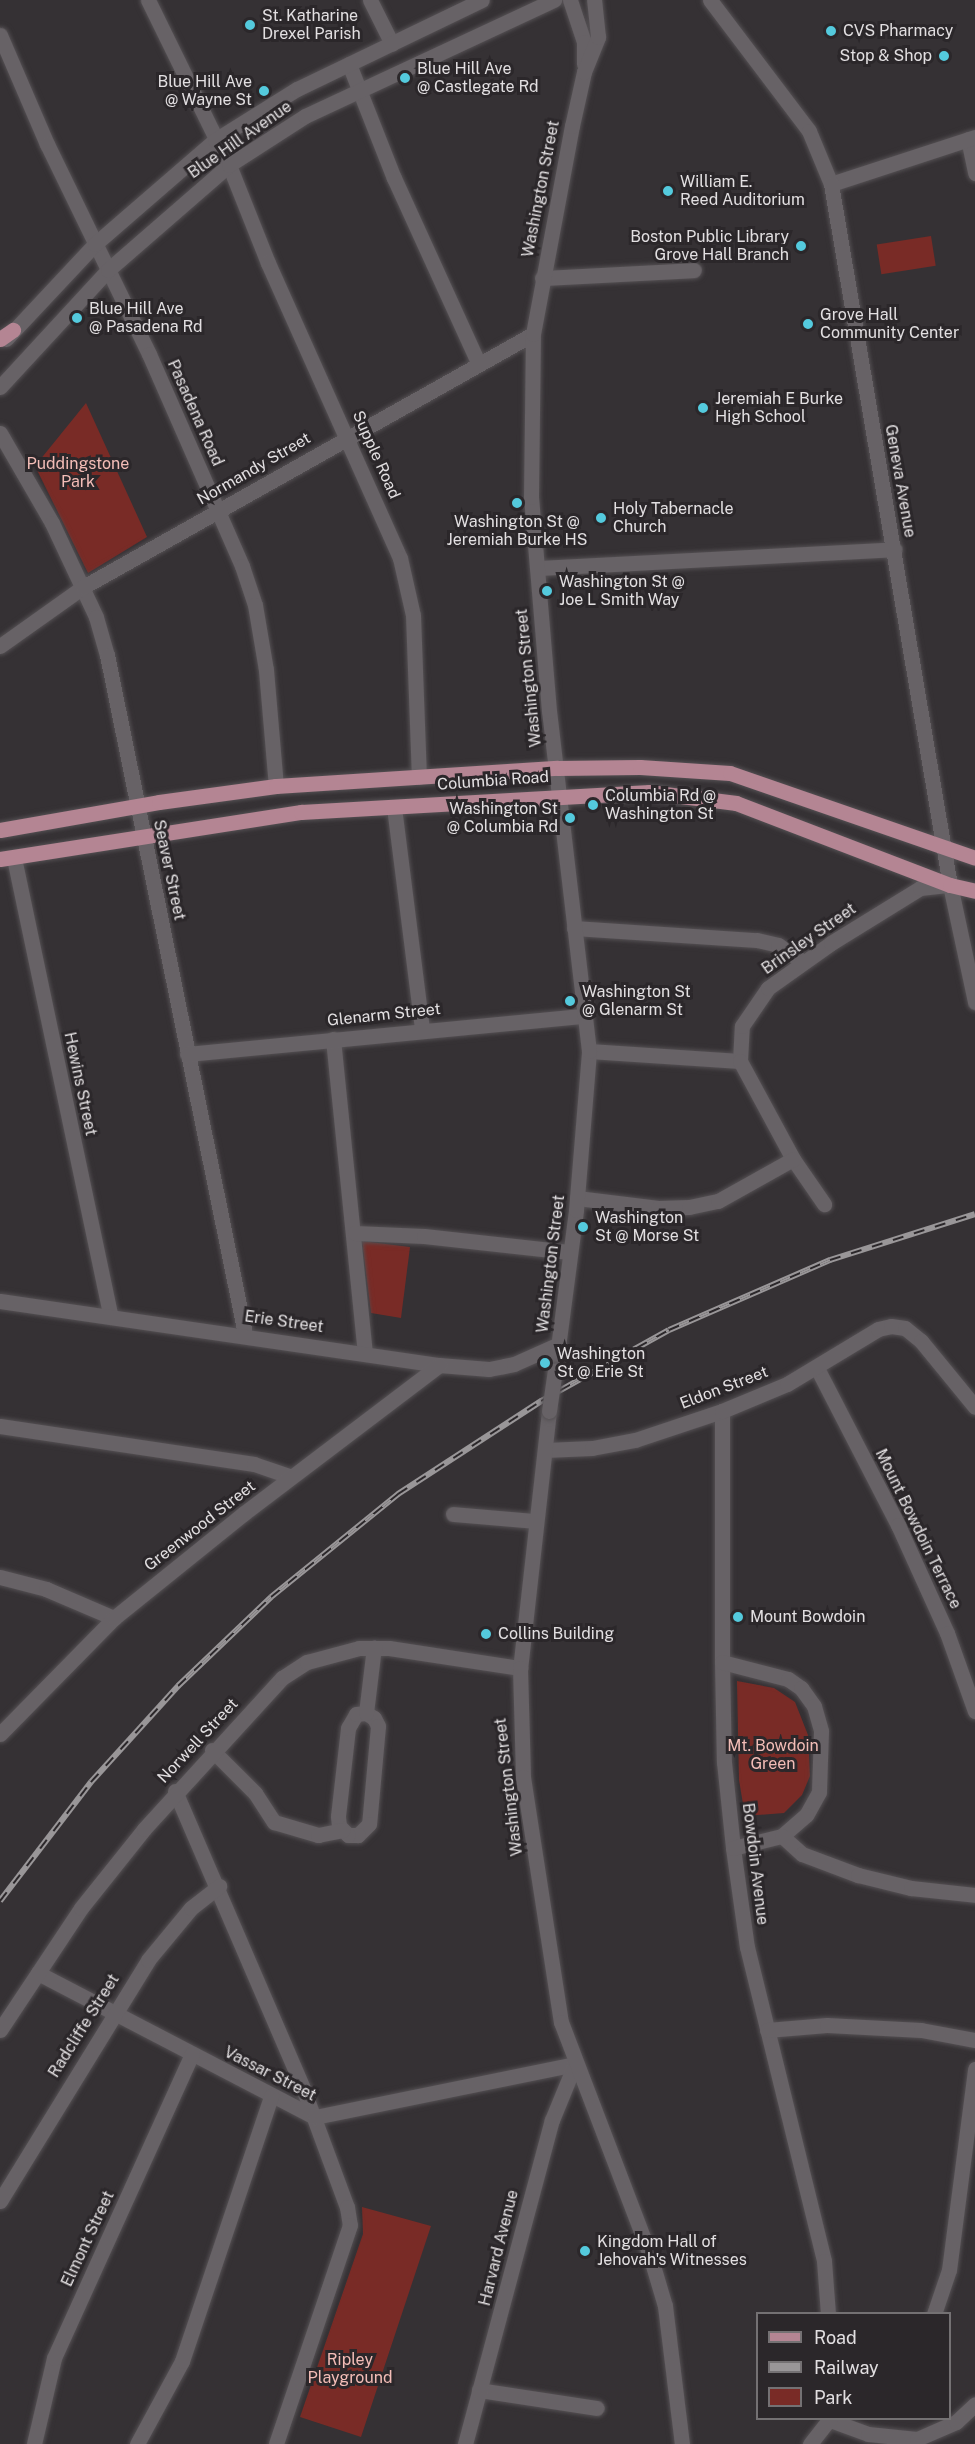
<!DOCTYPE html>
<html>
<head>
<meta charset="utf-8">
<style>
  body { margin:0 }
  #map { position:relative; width:975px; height:2444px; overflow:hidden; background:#353134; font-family:"Public Sans",sans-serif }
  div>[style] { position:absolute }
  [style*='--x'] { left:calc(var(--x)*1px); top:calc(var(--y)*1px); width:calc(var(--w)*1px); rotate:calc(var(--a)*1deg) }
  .green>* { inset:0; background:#792b26; transform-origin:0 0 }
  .roads { filter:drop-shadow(0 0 2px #545053) drop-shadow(0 0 2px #545053) }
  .street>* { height:15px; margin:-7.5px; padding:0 7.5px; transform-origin:7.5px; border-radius:7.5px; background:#676266 }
  .secondary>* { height:15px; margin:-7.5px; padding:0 7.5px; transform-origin:7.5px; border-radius:7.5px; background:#676266 }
  .primary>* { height:15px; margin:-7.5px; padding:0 7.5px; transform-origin:7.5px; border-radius:7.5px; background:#b48593 }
  .rail>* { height:6px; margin-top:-3px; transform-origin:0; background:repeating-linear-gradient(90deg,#2b272a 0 11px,#999698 0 22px); box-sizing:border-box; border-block:2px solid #999698 }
  .bridges { filter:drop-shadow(0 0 2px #545053) drop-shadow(0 0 2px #545053) }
  .secondary-bridge>* { height:15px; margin:-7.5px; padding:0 7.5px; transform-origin:7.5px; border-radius:7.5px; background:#676266 }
  .dots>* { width:16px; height:16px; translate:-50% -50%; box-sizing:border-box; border:3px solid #2b272a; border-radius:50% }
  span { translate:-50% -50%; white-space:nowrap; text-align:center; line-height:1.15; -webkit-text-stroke:6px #2b272a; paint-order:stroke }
  .poi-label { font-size:16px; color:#e2dfe1 }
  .left { translate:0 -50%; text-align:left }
  .right { translate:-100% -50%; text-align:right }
  .street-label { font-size:16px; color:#e2dfe1 }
  .park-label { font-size:16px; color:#f3bdb7 }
  .legend { position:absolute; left:756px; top:2312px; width:195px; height:108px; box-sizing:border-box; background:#2b272a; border:2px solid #747173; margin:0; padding:8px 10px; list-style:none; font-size:18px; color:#e2dfe1 }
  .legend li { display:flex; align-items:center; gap:12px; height:30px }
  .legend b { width:30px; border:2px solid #747173 }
</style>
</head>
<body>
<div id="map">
  <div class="green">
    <i style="left:931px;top:236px;width:30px;height:55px;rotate:81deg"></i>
    <i style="clip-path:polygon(86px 403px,147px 537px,88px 573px,35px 466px)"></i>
    <i style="clip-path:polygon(362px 1241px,410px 1247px,401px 1318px,371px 1313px)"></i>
    <i style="clip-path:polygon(737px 1681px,774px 1688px,795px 1702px,808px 1735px,810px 1776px,802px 1795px,784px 1813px,745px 1816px,739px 1780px)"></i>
    <i style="clip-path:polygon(362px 2207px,431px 2226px,361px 2437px,300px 2417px,363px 2234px)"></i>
  </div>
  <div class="roads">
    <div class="street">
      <i style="--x:148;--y:0;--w:184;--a:63.9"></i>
      <i style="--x:229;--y:165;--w:105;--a:68.3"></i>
      <i style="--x:268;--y:263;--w:323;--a:65.9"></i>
      <i style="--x:400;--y:558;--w:58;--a:77.2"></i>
      <i style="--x:413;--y:615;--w:162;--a:87.9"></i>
      <i style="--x:370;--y:0;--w:49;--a:63.4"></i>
      <i style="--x:0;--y:35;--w:119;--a:66.7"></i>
      <i style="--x:47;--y:144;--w:233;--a:64.1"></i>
      <i style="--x:149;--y:354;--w:232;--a:66.3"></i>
      <i style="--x:242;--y:566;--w:41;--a:71.6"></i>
      <i style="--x:255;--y:605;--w:66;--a:80.4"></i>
      <i style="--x:266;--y:670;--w:116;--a:85.1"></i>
      <i style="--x:349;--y:64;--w:123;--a:68.5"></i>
      <i style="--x:394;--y:178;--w:202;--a:65.5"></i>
      <i style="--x:968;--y:139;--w:35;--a:78"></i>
      <i style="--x:831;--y:184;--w:151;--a:-18.1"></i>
      <i style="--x:542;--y:278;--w:152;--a:-3"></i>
      <i style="--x:0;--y:433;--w:104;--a:60"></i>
      <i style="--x:52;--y:523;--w:104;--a:64.9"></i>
      <i style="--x:96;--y:617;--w:40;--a:74"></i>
      <i style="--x:107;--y:655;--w:693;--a:78.51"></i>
      <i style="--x:537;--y:568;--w:358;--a:-3"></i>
      <i style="--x:0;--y:646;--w:102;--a:-35.4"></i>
      <i style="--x:83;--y:587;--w:516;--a:-29.35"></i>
      <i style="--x:394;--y:807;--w:224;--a:82.8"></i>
      <i style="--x:14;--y:858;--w:469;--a:78.1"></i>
      <i style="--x:574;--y:928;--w:183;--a:3.8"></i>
      <i style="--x:757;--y:940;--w:22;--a:13"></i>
      <i style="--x:778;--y:945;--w:30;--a:34"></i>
      <i style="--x:333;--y:1039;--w:315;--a:84.2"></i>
      <i style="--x:589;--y:1051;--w:151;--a:3.8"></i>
      <i style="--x:740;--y:1061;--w:35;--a:-87"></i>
      <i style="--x:742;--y:1026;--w:46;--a:-55.6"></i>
      <i style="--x:768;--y:988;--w:77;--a:-35.5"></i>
      <i style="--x:831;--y:943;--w:105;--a:-31.7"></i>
      <i style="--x:920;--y:888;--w:30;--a:-6"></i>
      <i style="--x:187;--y:1054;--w:399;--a:-5.5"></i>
      <i style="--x:740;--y:1061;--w:111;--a:61.6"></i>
      <i style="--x:793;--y:1159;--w:55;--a:55.4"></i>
      <i style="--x:577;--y:1198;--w:82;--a:7"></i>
      <i style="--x:658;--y:1208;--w:31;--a:-2"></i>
      <i style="--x:689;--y:1207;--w:30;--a:-12"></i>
      <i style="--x:718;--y:1201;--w:86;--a:-29.2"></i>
      <i style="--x:355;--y:1233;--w:69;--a:2.5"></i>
      <i style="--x:424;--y:1236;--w:146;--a:6.3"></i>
      <i style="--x:0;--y:1301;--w:444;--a:8.3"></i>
      <i style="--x:439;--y:1365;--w:50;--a:4.6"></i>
      <i style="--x:489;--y:1369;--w:25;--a:-11"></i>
      <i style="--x:514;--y:1364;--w:49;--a:-24"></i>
      <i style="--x:817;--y:1368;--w:177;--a:62.7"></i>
      <i style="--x:898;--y:1525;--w:119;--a:65.6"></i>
      <i style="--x:947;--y:1633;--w:83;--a:70.3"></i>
      <i style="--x:722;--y:1411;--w:251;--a:90"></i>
      <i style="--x:722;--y:1662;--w:100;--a:88.9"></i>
      <i style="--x:724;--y:1762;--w:86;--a:84"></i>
      <i style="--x:733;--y:1848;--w:100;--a:82"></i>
      <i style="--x:747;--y:1947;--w:323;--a:76.2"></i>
      <i style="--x:824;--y:2261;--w:53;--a:85.7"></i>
      <i style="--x:0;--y:1426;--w:257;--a:8.5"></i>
      <i style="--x:254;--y:1464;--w:39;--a:19"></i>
      <i style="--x:545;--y:1450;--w:47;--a:-2.4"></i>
      <i style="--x:592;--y:1448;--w:44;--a:-10.5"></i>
      <i style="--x:635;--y:1440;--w:92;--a:-18.4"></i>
      <i style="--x:722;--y:1411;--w:70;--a:-22.6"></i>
      <i style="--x:787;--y:1384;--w:106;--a:-31.1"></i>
      <i style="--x:878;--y:1329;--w:13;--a:-13"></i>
      <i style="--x:891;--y:1326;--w:14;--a:8"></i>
      <i style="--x:905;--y:1328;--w:21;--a:39"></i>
      <i style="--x:921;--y:1341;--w:85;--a:50.7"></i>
      <i style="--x:453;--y:1514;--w:82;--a:4.9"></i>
      <i style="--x:0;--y:1577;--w:48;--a:14.6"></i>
      <i style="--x:46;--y:1589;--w:74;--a:23.1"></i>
      <i style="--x:722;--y:1662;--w:68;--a:14.4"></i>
      <i style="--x:788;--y:1679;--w:16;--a:35"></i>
      <i style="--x:801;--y:1688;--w:22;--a:54"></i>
      <i style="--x:814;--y:1706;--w:26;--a:74"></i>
      <i style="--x:821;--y:1731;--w:61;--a:91.9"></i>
      <i style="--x:819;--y:1792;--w:26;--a:119"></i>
      <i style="--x:806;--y:1815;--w:32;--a:139"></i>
      <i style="--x:366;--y:1713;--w:9;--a:32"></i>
      <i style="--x:374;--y:1718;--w:9;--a:63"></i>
      <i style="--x:378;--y:1726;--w:98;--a:95.2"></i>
      <i style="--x:369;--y:1824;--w:16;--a:135"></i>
      <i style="--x:358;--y:1835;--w:10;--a:180"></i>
      <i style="--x:348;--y:1835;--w:13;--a:-135"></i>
      <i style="--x:339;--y:1826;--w:10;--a:-96"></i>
      <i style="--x:338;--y:1816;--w:89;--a:-83.5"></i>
      <i style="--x:348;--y:1728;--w:16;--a:-60"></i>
      <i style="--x:356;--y:1714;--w:10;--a:-6"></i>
      <i style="--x:366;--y:1713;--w:66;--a:-83.1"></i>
      <i style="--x:0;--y:1734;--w:163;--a:-45.5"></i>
      <i style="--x:114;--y:1618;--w:166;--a:-38.9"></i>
      <i style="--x:243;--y:1514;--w:246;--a:-37.2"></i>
      <i style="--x:212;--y:1750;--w:61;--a:45"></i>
      <i style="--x:255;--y:1793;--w:35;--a:57"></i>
      <i style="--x:274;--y:1822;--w:46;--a:16.5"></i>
      <i style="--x:318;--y:1835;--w:25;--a:-11"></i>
      <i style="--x:175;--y:1791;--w:327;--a:66.7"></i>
      <i style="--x:304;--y:2091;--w:124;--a:69.7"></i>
      <i style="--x:347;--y:2207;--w:18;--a:81"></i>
      <i style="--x:350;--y:2225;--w:231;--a:108.7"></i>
      <i style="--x:733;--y:1848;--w:50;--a:-13.8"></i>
      <i style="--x:782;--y:1836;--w:27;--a:42"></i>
      <i style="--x:802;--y:1854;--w:60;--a:20.6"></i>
      <i style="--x:858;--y:1875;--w:55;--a:13.8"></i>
      <i style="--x:911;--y:1888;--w:64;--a:6.2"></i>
      <i style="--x:38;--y:1973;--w:312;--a:27.5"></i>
      <i style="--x:315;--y:2117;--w:265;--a:-11.5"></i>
      <i style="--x:0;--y:2030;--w:146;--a:-56.4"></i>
      <i style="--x:81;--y:1908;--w:101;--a:-51.4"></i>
      <i style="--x:144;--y:1829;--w:205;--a:-47.6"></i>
      <i style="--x:282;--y:1678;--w:30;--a:-33"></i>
      <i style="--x:307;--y:1662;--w:54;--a:-15.1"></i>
      <i style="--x:359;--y:1648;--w:30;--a:0"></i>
      <i style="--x:389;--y:1648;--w:133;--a:8.7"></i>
      <i style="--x:767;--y:2030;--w:60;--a:-4.8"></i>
      <i style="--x:827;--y:2025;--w:94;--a:3"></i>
      <i style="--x:921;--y:2030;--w:55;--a:10.5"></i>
      <i style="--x:0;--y:2201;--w:283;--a:-58.4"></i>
      <i style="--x:148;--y:1960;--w:67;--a:-50.4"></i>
      <i style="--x:191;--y:1908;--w:36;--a:-38"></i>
      <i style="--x:934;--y:2314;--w:46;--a:-71.2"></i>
      <i style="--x:949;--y:2270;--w:203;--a:-82.6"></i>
      <i style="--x:479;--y:2390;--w:119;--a:8.7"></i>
      <i style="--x:830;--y:2420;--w:40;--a:20.2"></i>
      <i style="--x:868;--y:2434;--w:49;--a:5.8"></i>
      <i style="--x:917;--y:2439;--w:43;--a:-23.6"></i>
      <i style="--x:956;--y:2422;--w:26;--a:-43"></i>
      <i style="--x:34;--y:2444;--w:88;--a:-76.9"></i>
      <i style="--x:54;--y:2358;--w:334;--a:-65.6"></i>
      <i style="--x:137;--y:2444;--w:94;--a:-61.5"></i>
      <i style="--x:182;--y:2361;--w:280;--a:-71.4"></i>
      <i style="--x:465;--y:2444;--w:335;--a:-75"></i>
      <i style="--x:552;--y:2120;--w:61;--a:-67.7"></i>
      <i style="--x:810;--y:2444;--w:33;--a:-52"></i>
    </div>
    <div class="secondary">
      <i style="--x:570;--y:0;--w:44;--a:71.6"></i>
      <i style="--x:584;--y:42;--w:22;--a:90"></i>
      <i style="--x:710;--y:0;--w:164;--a:52.9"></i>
      <i style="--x:809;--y:131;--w:57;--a:67.5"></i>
      <i style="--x:831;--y:184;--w:711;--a:80.37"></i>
      <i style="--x:950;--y:885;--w:120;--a:77.9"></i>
      <i style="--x:6;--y:339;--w:130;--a:-46.9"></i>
      <i style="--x:95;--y:244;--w:159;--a:-40.9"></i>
      <i style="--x:215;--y:140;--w:97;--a:-31.9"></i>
      <i style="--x:297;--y:89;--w:205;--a:-25.7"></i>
      <i style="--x:0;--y:387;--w:159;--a:-47.3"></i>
      <i style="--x:108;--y:270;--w:160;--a:-41"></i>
      <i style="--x:229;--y:165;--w:90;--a:-32.8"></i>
      <i style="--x:305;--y:116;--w:275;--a:-25"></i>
      <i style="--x:555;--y:1370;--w:161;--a:-82.5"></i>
      <i style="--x:576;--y:1210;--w:160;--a:-85.3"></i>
      <i style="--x:589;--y:1051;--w:342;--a:-96.7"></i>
      <i style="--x:549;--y:711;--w:215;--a:-94.8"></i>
      <i style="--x:531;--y:497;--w:163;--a:-89.3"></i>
      <i style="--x:533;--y:334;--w:212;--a:-79.4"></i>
      <i style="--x:572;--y:126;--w:55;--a:-77.5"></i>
      <i style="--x:584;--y:72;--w:38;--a:-68"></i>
      <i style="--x:598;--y:37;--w:37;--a:-96"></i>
      <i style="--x:549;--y:1411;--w:259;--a:96.4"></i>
      <i style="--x:520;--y:1668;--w:109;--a:88.4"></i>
      <i style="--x:523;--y:1777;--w:248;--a:81.2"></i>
      <i style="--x:561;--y:2022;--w:246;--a:69.1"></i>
      <i style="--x:649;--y:2252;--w:56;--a:73.5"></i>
      <i style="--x:665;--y:2306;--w:139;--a:83"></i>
    </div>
    <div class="primary">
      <i style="--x:0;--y:339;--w:16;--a:-35"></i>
      <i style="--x:0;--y:830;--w:161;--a:-10"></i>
      <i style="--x:159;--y:802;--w:118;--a:-7.8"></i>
      <i style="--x:276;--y:786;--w:282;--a:-3.7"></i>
      <i style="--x:557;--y:768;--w:83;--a:-0.7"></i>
      <i style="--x:640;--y:767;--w:90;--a:3.8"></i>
      <i style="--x:730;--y:773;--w:259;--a:19.1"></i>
      <i style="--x:0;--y:859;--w:305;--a:-8.9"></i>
      <i style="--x:301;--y:812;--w:349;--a:-3.3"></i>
      <i style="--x:649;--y:792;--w:88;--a:7.2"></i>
      <i style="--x:736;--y:803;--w:229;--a:21"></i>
      <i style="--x:950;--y:885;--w:26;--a:13"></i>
    </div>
  </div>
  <div class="rail">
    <i style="--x:0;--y:1901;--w:150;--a:-52.6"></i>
    <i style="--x:91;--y:1782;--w:130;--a:-47.8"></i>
    <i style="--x:178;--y:1686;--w:129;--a:-43.7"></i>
    <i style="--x:271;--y:1597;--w:164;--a:-39"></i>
    <i style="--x:398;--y:1494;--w:171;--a:-33"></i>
    <i style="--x:541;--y:1401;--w:146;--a:-29"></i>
    <i style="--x:669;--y:1330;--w:176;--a:-23.5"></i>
    <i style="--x:830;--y:1260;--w:152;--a:-17.6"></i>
  </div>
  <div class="bridges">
    <div class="secondary-bridge">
      <i style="--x:549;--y:1411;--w:41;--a:-81.7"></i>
    </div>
  </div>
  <div class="dots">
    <i style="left:250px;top:25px;background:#54cadd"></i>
    <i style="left:831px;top:31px;background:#54cadd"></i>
    <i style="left:944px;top:56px;background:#54cadd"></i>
    <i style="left:405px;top:78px;background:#54cadd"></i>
    <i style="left:264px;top:91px;background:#54cadd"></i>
    <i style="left:668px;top:191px;background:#54cadd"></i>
    <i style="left:801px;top:246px;background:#54cadd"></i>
    <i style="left:77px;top:318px;background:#54cadd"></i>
    <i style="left:808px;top:324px;background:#54cadd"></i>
    <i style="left:703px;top:408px;background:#54cadd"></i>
    <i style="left:517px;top:503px;background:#54cadd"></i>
    <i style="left:601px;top:518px;background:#54cadd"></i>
    <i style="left:547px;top:591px;background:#54cadd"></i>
    <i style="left:593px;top:805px;background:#54cadd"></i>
    <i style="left:570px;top:818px;background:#54cadd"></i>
    <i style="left:570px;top:1001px;background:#54cadd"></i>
    <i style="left:583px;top:1227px;background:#54cadd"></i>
    <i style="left:545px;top:1363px;background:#54cadd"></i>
    <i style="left:738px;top:1617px;background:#54cadd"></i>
    <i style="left:486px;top:1634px;background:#54cadd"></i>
    <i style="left:585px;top:2251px;background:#54cadd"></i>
  </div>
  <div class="poi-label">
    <span class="left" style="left:262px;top:25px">St. Katharine<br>Drexel Parish</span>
    <span class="left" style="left:843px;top:31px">CVS Pharmacy</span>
    <span class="right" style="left:932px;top:56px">Stop &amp; Shop</span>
    <span class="left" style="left:417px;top:78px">Blue Hill Ave<br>@ Castlegate Rd</span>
    <span class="right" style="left:252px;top:91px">Blue Hill Ave<br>@ Wayne St</span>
    <span class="left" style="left:680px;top:191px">William E.<br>Reed Auditorium</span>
    <span class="right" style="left:789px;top:246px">Boston Public Library<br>Grove Hall Branch</span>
    <span class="left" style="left:89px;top:318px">Blue Hill Ave<br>@ Pasadena Rd</span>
    <span class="left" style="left:820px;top:324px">Grove Hall<br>Community Center</span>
    <span class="left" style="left:715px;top:408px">Jeremiah E Burke<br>High School</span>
    <span class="left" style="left:613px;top:518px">Holy Tabernacle<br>Church</span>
    <span style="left:517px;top:531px">Washington St @<br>Jeremiah Burke HS</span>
    <span class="left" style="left:559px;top:591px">Washington St @<br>Joe L Smith Way</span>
    <span class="left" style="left:605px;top:805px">Columbia Rd @<br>Washington St</span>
    <span class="right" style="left:558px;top:818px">Washington St<br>@ Columbia Rd</span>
    <span class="left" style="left:582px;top:1001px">Washington St<br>@ Glenarm St</span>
    <span class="left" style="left:595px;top:1227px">Washington<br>St @ Morse St</span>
    <span class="left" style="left:557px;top:1363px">Washington<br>St @ Erie St</span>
    <span class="left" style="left:750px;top:1617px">Mount Bowdoin</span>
    <span class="left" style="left:498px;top:1634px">Collins Building</span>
    <span class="left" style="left:597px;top:2251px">Kingdom Hall of<br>Jehovah's Witnesses</span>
  </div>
  <div class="street-label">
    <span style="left:240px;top:140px;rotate:-35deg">Blue Hill Avenue</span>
    <span style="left:541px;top:189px;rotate:-79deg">Washington Street</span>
    <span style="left:195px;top:413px;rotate:66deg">Pasadena Road</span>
    <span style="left:376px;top:455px;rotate:66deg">Supple Road</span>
    <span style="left:254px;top:469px;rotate:-30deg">Normandy Street</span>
    <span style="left:900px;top:481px;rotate:80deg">Geneva Avenue</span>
    <span style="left:529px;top:678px;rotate:-96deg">Washington Street</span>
    <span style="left:493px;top:781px;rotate:-4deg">Columbia Road</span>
    <span style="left:169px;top:870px;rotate:78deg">Seaver Street</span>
    <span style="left:809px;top:939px;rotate:-35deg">Brinsley Street</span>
    <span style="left:384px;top:1015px;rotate:-6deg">Glenarm Street</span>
    <span style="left:80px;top:1084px;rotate:78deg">Hewins Street</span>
    <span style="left:551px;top:1264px;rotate:-83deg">Washington Street</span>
    <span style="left:284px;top:1322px;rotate:8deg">Erie Street</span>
    <span style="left:724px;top:1388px;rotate:-21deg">Eldon Street</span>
    <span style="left:200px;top:1526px;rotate:-38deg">Greenwood Street</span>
    <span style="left:918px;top:1529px;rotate:64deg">Mount Bowdoin Terrace</span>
    <span style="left:198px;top:1741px;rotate:-47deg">Norwell Street</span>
    <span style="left:509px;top:1787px;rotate:-97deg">Washington Street</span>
    <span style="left:755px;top:1864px;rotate:83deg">Bowdoin Avenue</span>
    <span style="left:84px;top:2026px;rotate:-58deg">Radcliffe Street</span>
    <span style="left:270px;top:2074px;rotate:27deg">Vassar Street</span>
    <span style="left:88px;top:2239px;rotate:-65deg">Elmont Street</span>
    <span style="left:499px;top:2248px;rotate:-76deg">Harvard Avenue</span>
  </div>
  <div class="park-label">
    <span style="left:78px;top:473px">Puddingstone<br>Park</span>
    <span style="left:773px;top:1755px">Mt. Bowdoin<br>Green</span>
    <span style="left:350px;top:2369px">Ripley<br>Playground</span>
  </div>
  <ul class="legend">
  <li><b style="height:8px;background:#b48593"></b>Road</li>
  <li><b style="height:8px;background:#999698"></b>Railway</li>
  <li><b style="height:16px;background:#792b26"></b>Park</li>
  </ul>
</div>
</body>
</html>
